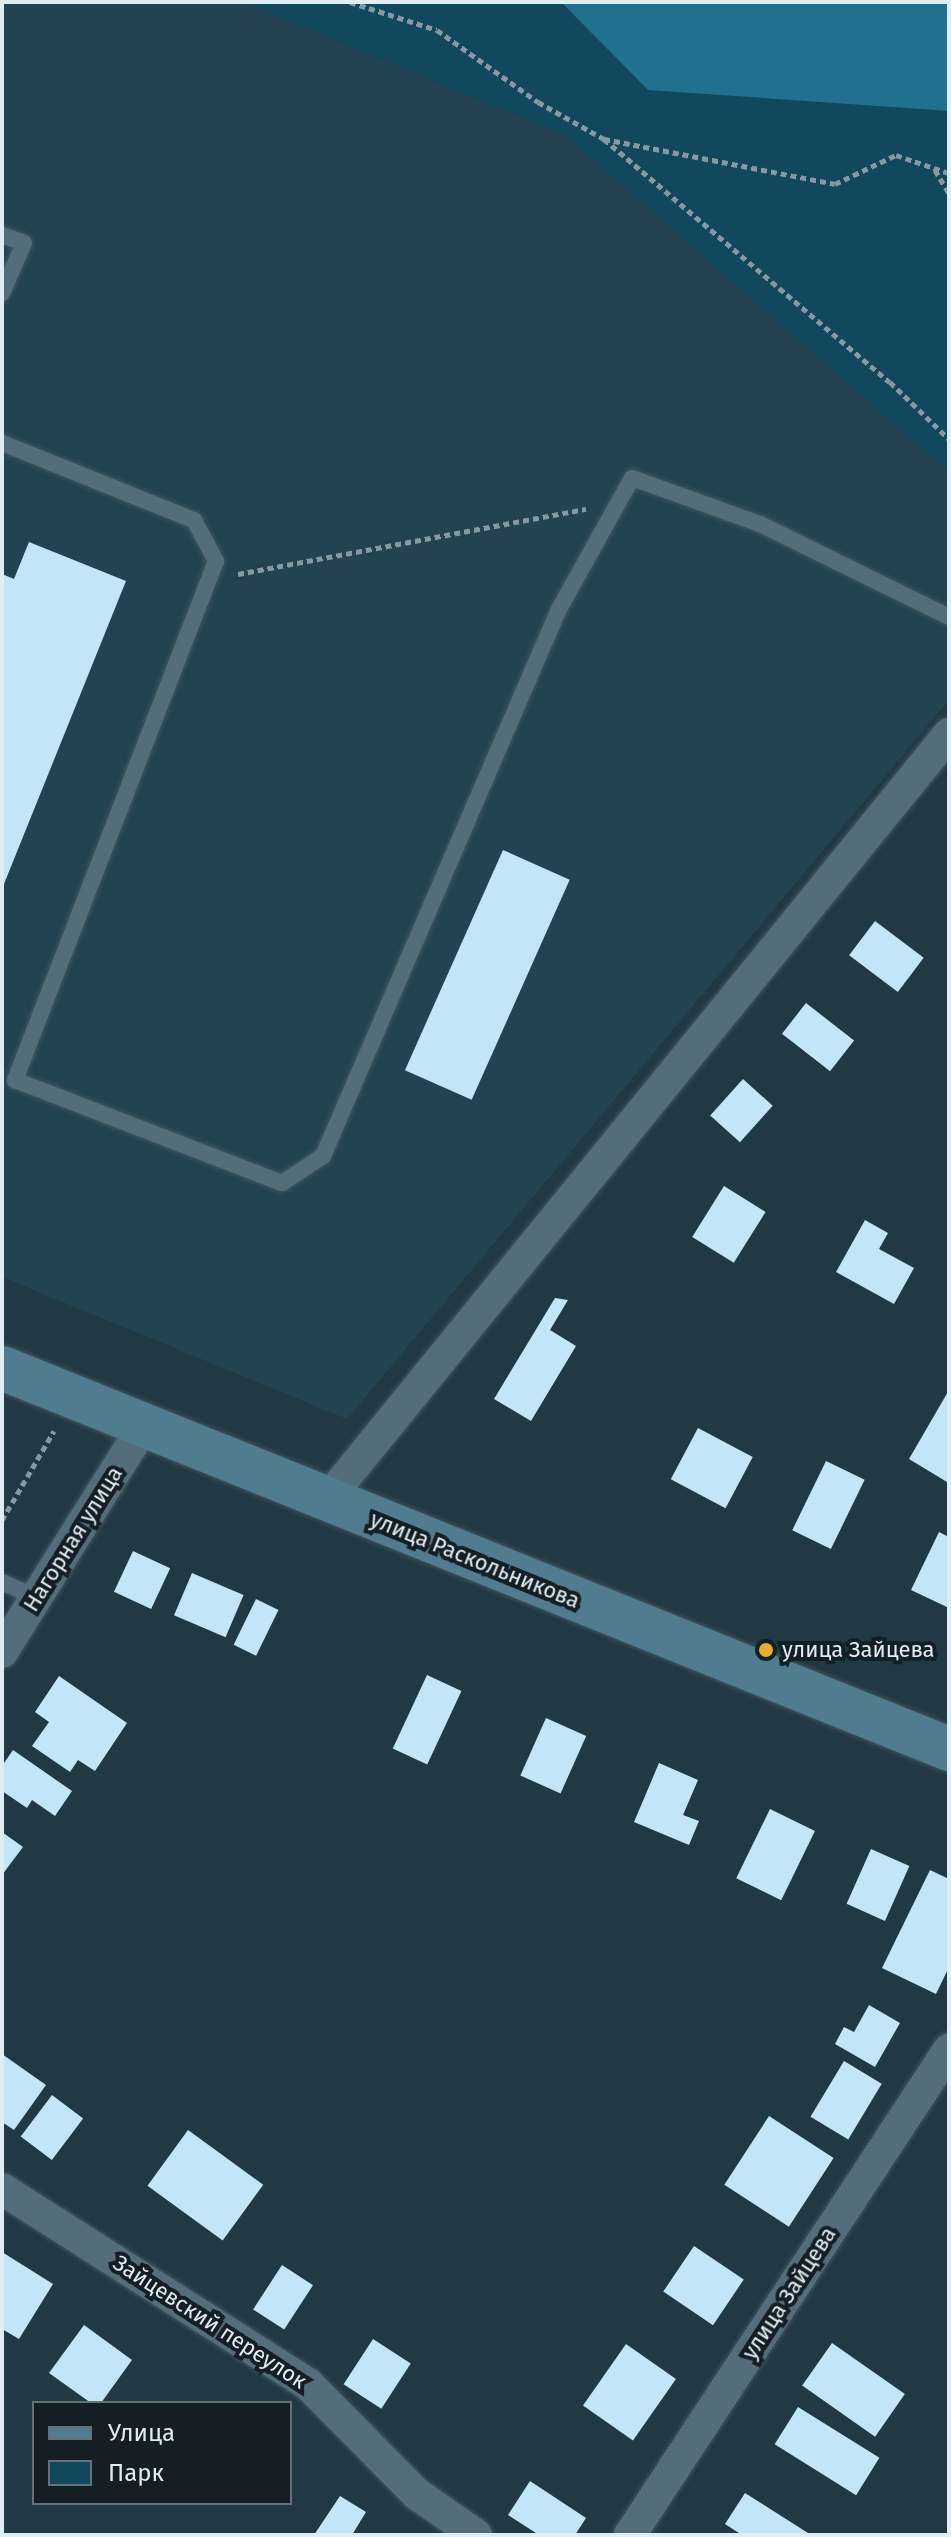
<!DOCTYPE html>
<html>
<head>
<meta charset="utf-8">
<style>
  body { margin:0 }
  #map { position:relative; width:951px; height:2537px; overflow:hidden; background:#213944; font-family:"Fira Sans",sans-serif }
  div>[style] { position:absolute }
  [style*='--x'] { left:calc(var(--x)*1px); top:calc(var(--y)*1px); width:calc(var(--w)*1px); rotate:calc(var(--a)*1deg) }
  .built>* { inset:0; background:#234352 }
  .green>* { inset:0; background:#12485e }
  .forest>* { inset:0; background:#217090 }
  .building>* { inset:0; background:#c2e5f8; transform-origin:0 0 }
  .path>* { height:5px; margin-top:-2.5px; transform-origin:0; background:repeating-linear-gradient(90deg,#8699a2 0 6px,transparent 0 10px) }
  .roads { filter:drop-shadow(0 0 2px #40555f) drop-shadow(0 0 2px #40555f) }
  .service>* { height:16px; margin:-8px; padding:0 8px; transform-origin:8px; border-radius:8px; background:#546d7a }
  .minor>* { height:32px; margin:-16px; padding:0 16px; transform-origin:16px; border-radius:16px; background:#546d7a }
  .secondary>* { height:44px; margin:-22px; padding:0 22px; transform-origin:22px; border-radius:22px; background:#517b8f }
  .dots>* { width:22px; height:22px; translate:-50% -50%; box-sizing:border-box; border:4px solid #141e24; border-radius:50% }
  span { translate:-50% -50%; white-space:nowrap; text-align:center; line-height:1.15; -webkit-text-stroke:8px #141e24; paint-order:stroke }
  .street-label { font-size:22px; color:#dfedf5 }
  .poi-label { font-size:22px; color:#dfedf5 }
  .left { translate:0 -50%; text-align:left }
  .frame { position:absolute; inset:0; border:4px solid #dfedf5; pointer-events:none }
  .legend { position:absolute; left:32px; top:2401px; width:260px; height:104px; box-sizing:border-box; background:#141e24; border:2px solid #657178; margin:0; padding:10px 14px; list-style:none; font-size:24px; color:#dfedf5 }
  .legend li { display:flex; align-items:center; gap:16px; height:40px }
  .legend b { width:40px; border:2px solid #657178 }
</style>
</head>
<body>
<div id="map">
  <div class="built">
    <i style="clip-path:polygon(2px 2px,243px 2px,565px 135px,949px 472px,949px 700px,347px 1419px,2px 1277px)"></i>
  </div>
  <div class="green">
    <i style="clip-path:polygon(243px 2px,561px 2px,648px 90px,949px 111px,949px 472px,565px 135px)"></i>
  </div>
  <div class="forest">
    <i style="clip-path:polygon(561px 2px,949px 2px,949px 111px,648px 90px)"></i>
  </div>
  <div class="building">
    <i style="clip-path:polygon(29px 542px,126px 581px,2px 889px,2px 574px,14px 579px)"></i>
    <i style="left:503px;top:850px;width:73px;height:241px;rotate:24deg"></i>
    <i style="left:875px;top:921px;width:61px;height:43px;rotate:37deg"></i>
    <i style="left:806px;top:1003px;width:61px;height:39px;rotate:38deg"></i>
    <i style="left:743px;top:1079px;width:40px;height:49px;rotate:42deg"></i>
    <i style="left:724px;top:1186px;width:49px;height:60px;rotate:32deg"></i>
    <i style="clip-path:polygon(865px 1220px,888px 1233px,879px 1249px,914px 1268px,894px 1304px,836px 1272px)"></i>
    <i style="clip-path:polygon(555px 1298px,568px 1300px,550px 1330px,576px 1346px,531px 1421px,494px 1399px)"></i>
    <i style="clip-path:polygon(949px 1390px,949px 1479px,947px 1482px,909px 1459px)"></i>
    <i style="left:698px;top:1428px;width:62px;height:58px;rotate:28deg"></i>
    <i style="left:826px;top:1461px;width:43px;height:77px;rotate:26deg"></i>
    <i style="clip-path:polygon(939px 1532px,949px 1537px,949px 1608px,911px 1590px)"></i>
    <i style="left:133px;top:1551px;width:41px;height:45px;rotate:25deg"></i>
    <i style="left:192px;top:1573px;width:56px;height:46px;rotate:23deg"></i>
    <i style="left:256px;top:1599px;width:25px;height:51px;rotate:26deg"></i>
    <i style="left:427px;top:1675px;width:38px;height:81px;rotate:25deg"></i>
    <i style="clip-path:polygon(59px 1676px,127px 1723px,95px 1771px,78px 1760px,70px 1772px,32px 1746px,49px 1722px,35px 1712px)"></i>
    <i style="left:546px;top:1718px;width:44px;height:63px;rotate:24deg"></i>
    <i style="clip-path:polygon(13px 1750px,72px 1791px,55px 1816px,32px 1800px,27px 1808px,2px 1791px,2px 1766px)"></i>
    <i style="clip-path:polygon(659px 1763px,698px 1780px,683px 1815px,699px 1821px,689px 1845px,634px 1822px)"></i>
    <i style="left:770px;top:1809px;width:50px;height:77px;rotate:26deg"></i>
    <i style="clip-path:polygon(2px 1832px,23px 1847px,2px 1875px)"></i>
    <i style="left:871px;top:1849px;width:42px;height:60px;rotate:24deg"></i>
    <i style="clip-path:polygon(930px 1870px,949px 1879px,949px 1967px,936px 1994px,882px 1968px)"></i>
    <i style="clip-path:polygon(869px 2005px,900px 2023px,875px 2067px,835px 2044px,844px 2027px,854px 2032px)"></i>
    <i style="clip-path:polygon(2px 2054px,46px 2085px,14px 2130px,2px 2122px)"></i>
    <i style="left:844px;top:2061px;width:44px;height:65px;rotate:31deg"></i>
    <i style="left:52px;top:2095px;width:39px;height:52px;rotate:37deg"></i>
    <i style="left:769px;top:2116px;width:77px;height:82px;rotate:33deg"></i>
    <i style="left:188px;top:2130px;width:93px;height:69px;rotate:36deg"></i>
    <i style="left:694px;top:2246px;width:60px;height:55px;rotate:34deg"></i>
    <i style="clip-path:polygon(2px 2252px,53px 2284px,19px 2339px,2px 2329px)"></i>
    <i style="left:282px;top:2265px;width:37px;height:53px;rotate:33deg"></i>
    <i style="clip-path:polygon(84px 2325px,132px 2360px,101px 2403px,91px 2403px,49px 2373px)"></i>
    <i style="left:373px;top:2339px;width:45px;height:54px;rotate:33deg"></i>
    <i style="left:832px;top:2343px;width:89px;height:52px;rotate:35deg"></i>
    <i style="left:626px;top:2344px;width:61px;height:75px;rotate:35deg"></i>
    <i style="left:798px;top:2407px;width:96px;height:44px;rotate:32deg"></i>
    <i style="clip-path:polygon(530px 2481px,586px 2518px,575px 2535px,539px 2535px,508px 2515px)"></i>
    <i style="clip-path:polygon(745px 2493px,808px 2533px,806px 2535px,742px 2535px,725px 2524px)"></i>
    <i style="clip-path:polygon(340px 2496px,366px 2512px,352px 2535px,314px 2535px)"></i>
  </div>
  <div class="path">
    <i style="--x:350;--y:2;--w:91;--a:17.8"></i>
    <i style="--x:437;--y:30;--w:124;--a:35.5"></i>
    <i style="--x:538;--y:102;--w:76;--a:29.3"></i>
    <i style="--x:604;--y:139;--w:235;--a:11"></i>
    <i style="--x:835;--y:184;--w:68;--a:-25.4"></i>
    <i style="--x:896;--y:155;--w:56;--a:18.8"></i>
    <i style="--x:604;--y:139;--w:375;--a:40.4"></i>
    <i style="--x:890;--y:382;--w:82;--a:44"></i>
    <i style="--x:935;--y:170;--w:27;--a:59"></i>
    <i style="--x:238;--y:574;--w:354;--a:-10.6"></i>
    <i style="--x:2;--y:1520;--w:103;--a:-59.7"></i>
  </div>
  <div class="roads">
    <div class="service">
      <i style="--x:2;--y:235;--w:23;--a:20"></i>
      <i style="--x:24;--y:243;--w:55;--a:113.7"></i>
      <i style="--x:2;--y:443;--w:207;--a:21.9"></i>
      <i style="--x:194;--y:520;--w:47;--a:61.8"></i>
      <i style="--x:216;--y:561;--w:557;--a:111.17"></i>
      <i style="--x:15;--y:1080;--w:286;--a:21.1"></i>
      <i style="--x:282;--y:1183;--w:49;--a:-33.4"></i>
      <i style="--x:323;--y:1156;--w:594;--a:-66.67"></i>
      <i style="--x:558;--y:611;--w:152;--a:-60.9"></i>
      <i style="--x:632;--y:478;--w:136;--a:19.8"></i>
      <i style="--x:760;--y:524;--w:211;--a:26.2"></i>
      <i style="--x:2;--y:1582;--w:37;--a:24"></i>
    </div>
    <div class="minor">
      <i style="--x:326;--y:1501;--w:988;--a:-50.91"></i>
      <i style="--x:2;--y:1652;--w:267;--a:-57.9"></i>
      <i style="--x:2;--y:2189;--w:363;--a:32.5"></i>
      <i style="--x:308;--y:2384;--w:155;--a:45.3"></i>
      <i style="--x:417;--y:2494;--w:72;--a:34.8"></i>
      <i style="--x:630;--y:2535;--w:581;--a:-56.67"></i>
    </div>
    <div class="secondary">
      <i style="--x:2;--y:1368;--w:1021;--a:21.92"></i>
    </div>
  </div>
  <div class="dots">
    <i style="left:766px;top:1650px;background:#e7ac36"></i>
  </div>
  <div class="street-label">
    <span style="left:73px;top:1539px;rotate:-58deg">Нагорная улица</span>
    <span style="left:475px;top:1560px;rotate:22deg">улица Раскольникова</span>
    <span style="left:789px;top:2293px;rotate:-57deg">улица Зайцева</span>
    <span style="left:210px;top:2322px;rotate:33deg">Зайцевский переулок</span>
  </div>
  <div class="poi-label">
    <span class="left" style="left:782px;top:1650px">улица Зайцева</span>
  </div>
  <div class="frame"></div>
  <ul class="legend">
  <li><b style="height:10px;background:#517b8f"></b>Улица</li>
  <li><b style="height:22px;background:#12485e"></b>Парк</li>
  </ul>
</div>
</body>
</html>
